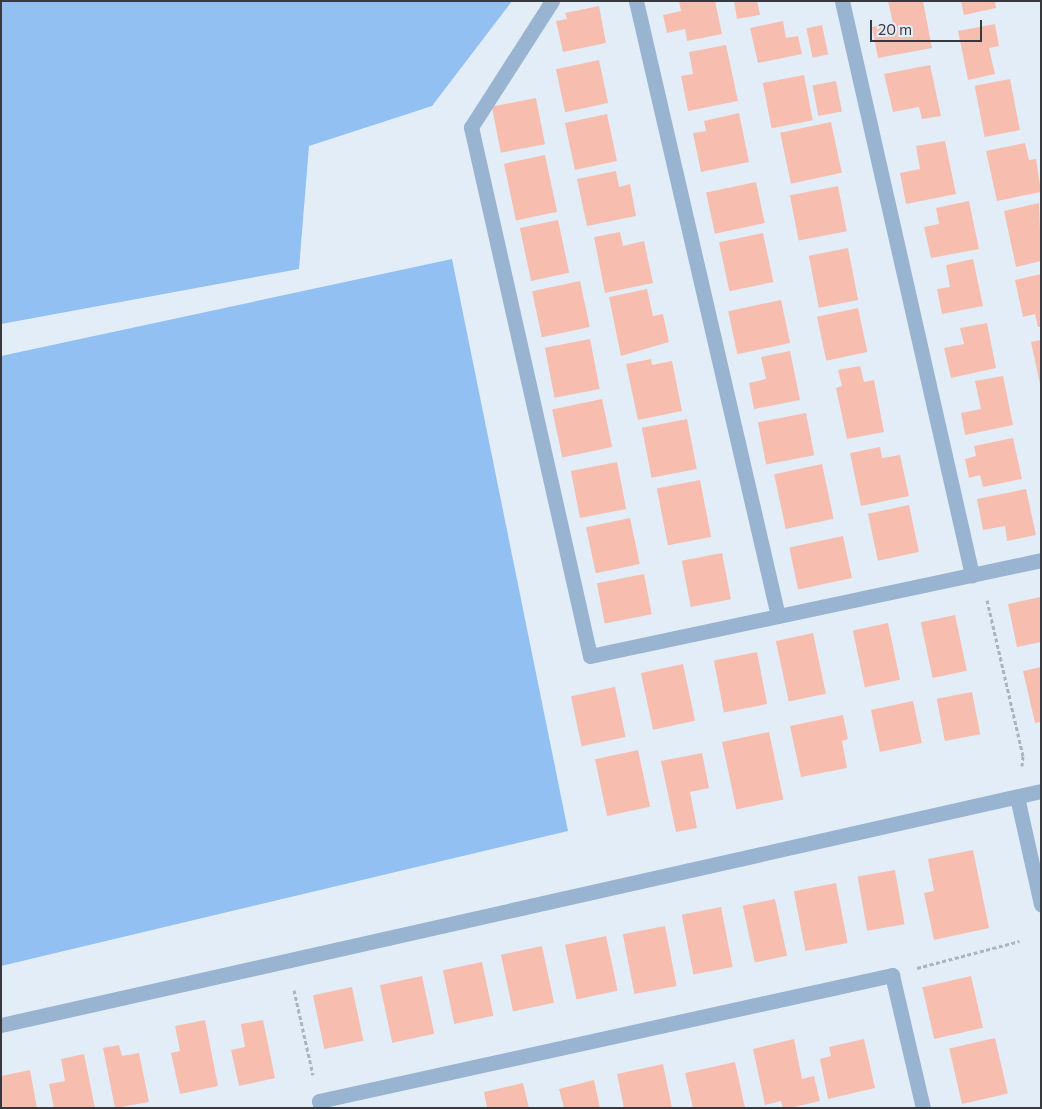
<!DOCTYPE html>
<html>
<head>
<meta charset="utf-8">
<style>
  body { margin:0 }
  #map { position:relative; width:1042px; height:1109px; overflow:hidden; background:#e3edf8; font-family:Commissioner,sans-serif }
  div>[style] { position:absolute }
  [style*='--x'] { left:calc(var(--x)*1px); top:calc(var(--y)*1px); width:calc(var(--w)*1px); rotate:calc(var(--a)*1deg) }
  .green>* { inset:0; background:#92c0f3 }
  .building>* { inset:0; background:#f7beaf; transform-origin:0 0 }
  .path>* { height:3px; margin-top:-1.5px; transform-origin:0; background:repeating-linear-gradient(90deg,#abb3bc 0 4px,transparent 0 6.5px) }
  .minor>* { height:15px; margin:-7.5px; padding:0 7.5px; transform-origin:7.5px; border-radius:7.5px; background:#99b4d1 }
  span { translate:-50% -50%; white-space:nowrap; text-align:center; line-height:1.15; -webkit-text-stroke:4px #e3edf8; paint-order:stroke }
  .frame { position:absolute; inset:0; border:2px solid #36393e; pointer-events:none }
  .scale { position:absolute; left:870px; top:20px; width:112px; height:22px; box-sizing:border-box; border:2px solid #36393e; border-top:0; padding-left:6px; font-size:15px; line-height:18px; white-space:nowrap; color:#36393e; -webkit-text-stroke:4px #e3edf8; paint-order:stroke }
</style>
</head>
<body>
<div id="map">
  <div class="green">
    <i style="clip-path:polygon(1px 1px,512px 1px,432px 106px,309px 146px,299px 269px,1px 324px)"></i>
    <i style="clip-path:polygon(452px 259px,568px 831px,1px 966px,1px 356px)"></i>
  </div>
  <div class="building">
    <i style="clip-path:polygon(679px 1px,715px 1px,722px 34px,687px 41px,685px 29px,667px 33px,663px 15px,681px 11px)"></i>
    <i style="clip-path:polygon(734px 1px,757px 1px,760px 15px,737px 19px)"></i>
    <i style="clip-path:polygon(888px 1px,923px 1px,932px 48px,878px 58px,872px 27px,893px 23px)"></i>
    <i style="clip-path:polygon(961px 1px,995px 1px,996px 8px,964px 15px)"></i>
    <i style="clip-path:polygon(599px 6px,606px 43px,563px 52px,556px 21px,567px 19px,565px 13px)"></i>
    <i style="clip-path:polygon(783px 21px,786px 38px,798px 36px,802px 54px,758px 63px,750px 28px)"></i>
    <i style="clip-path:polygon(995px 24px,999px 46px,989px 48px,995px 74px,968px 80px,958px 31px)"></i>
    <i style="left:822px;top:25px;width:30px;height:16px;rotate:78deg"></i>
    <i style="clip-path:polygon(726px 45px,738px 101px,688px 111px,681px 76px,693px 74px,689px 52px)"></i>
    <i style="left:599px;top:60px;width:44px;height:44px;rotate:78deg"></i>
    <i style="clip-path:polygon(930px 65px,941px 116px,922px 119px,919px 107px,893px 112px,884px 74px)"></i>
    <i style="left:804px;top:75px;width:46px;height:42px;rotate:79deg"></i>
    <i style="left:1010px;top:79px;width:52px;height:36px;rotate:79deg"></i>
    <i style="left:836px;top:81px;width:31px;height:24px;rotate:79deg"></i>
    <i style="left:536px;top:98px;width:47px;height:45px;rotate:79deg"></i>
    <i style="clip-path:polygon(739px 113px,749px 162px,701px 172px,693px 133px,706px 131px,704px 121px)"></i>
    <i style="left:607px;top:114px;width:48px;height:43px;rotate:78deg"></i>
    <i style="left:831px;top:122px;width:52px;height:52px;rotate:78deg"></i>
    <i style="clip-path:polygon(945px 141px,956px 194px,906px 204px,900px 173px,920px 169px,916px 146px)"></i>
    <i style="clip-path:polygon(1025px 143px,1029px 160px,1036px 159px,1041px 192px,997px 201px,986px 151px)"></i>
    <i style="left:545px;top:155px;width:58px;height:42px;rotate:78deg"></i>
    <i style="clip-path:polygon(616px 171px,619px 187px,630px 184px,636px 216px,587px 226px,577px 179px)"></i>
    <i style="left:756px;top:182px;width:42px;height:51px;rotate:78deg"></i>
    <i style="left:838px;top:186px;width:46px;height:49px;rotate:79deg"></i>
    <i style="clip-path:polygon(969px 201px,979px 249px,931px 258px,924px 227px,939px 224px,936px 208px)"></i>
    <i style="clip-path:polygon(1039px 203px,1041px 261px,1016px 267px,1004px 211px)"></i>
    <i style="left:558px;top:220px;width:54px;height:39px;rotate:78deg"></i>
    <i style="clip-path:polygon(620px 232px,623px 246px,644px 241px,653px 283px,605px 293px,594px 237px)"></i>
    <i style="left:763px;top:233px;width:50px;height:45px;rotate:78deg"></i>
    <i style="left:848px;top:248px;width:53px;height:40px;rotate:79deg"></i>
    <i style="clip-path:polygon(973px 259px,983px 306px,942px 314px,937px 289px,950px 287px,946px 265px)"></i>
    <i style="clip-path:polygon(1041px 274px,1041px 327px,1038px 327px,1035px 314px,1023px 317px,1015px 280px)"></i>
    <i style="left:580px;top:281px;width:47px;height:49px;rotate:78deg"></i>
    <i style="clip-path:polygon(647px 289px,653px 316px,663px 314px,669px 342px,621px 356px,609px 297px)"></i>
    <i style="left:781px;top:300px;width:44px;height:54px;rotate:78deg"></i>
    <i style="left:858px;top:308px;width:45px;height:42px;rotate:78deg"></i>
    <i style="clip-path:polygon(987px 323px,996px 368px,951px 378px,944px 348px,964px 344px,960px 328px)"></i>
    <i style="left:590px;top:339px;width:51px;height:46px;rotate:79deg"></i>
    <i style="clip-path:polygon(1041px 340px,1041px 384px,1040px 384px,1031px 342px)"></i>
    <i style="clip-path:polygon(790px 351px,800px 400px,754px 409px,749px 383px,766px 379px,761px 357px)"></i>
    <i style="clip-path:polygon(651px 359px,652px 365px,672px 361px,682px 411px,638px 420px,626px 364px)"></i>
    <i style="clip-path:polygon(860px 366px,864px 382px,874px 380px,884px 432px,847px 439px,836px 388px,842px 386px,838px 370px)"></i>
    <i style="clip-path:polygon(1003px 376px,1013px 425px,965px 435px,961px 413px,981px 409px,975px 381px)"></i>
    <i style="left:602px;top:399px;width:49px;height:51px;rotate:78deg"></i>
    <i style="left:806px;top:413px;width:43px;height:49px;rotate:79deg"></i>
    <i style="left:687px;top:419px;width:51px;height:46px;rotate:79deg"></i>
    <i style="clip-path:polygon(1013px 438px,1022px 479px,983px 487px,980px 475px,969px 478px,965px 459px,976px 456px,974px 446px)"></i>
    <i style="clip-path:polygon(880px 447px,882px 458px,900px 455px,909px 496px,861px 506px,850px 453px)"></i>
    <i style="left:617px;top:462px;width:48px;height:47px;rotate:79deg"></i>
    <i style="left:822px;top:464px;width:56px;height:49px;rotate:78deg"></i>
    <i style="left:700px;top:480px;width:58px;height:44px;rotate:79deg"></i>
    <i style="clip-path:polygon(1026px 489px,1036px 535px,1007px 541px,1005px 526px,983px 530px,977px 499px)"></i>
    <i style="left:909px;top:505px;width:48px;height:42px;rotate:78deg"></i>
    <i style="left:630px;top:518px;width:47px;height:45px;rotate:78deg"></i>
    <i style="left:843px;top:536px;width:43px;height:55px;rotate:78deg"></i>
    <i style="left:722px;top:553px;width:47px;height:41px;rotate:79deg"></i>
    <i style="left:644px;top:574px;width:41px;height:48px;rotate:79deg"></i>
    <i style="clip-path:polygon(1041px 597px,1041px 642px,1017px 647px,1008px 604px)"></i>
    <i style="left:955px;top:615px;width:57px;height:35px;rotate:78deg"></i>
    <i style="left:888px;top:623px;width:58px;height:36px;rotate:78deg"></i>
    <i style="left:813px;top:633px;width:62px;height:38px;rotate:78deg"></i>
    <i style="left:757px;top:652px;width:53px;height:44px;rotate:79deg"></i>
    <i style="left:683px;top:664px;width:58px;height:43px;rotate:78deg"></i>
    <i style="clip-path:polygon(1041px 667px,1041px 722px,1035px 723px,1023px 671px)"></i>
    <i style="left:615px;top:687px;width:51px;height:45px;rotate:78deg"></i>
    <i style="left:972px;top:692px;width:43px;height:36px;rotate:79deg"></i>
    <i style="left:913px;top:701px;width:43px;height:43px;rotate:78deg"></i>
    <i style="clip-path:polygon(843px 715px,848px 739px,842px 741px,847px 768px,801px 777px,790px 726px)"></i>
    <i style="left:769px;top:732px;width:69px;height:48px;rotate:78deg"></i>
    <i style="left:638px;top:750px;width:58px;height:44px;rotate:78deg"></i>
    <i style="clip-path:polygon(702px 753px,709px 788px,690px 792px,697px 828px,676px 832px,661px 761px)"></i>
    <i style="clip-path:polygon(973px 850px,989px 928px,934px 940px,924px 893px,934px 891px,928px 859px)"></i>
    <i style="left:895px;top:870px;width:55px;height:38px;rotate:80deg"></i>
    <i style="left:836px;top:883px;width:61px;height:43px;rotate:79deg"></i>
    <i style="left:775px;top:899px;width:58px;height:33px;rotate:78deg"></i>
    <i style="left:721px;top:907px;width:61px;height:40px;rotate:79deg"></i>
    <i style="left:665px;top:926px;width:61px;height:43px;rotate:79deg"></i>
    <i style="left:606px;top:936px;width:56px;height:42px;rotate:78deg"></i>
    <i style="left:542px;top:946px;width:58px;height:42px;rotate:78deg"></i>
    <i style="left:482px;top:962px;width:55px;height:40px;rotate:78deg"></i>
    <i style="left:422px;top:976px;width:59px;height:43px;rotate:78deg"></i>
    <i style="left:971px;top:976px;width:53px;height:50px;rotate:77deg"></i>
    <i style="left:352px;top:987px;width:55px;height:40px;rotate:78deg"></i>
    <i style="clip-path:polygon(205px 1020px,218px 1086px,180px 1094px,171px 1053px,180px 1051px,175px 1026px)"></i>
    <i style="clip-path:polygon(263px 1020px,275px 1078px,239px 1086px,231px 1050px,245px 1047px,241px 1024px)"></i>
    <i style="left:995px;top:1038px;width:57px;height:47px;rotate:77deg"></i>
    <i style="clip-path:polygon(794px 1039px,802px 1079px,814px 1076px,820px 1101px,790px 1108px,783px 1108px,781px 1101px,765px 1105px,753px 1049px)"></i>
    <i style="clip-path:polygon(864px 1039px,875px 1088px,828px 1099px,820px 1059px,831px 1056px,829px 1047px)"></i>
    <i style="clip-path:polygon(119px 1045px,122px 1056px,139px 1053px,149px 1102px,115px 1108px,103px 1048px)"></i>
    <i style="clip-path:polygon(84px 1054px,95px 1108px,54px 1108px,49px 1084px,65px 1081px,61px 1059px)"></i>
    <i style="clip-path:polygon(735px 1062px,745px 1108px,693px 1108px,685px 1073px)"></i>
    <i style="clip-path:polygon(663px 1064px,672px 1108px,624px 1108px,617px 1074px)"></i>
    <i style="clip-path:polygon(30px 1070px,37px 1108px,1px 1108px,1px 1076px)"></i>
    <i style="clip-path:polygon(594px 1080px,600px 1108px,564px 1108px,559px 1089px)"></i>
    <i style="clip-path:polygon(523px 1083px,529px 1108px,487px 1108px,484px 1092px)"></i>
  </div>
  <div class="path">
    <i style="--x:987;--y:600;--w:160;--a:77"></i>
    <i style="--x:1023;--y:756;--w:10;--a:96"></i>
    <i style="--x:917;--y:968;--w:106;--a:-14.7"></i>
    <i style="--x:294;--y:990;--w:87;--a:77.4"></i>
  </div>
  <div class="minor">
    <i style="--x:552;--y:1;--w:150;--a:122.7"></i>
    <i style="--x:471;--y:127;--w:542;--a:77.32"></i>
    <i style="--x:590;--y:656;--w:461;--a:-12"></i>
    <i style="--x:636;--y:1;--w:631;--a:77"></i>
    <i style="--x:842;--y:1;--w:589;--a:77.24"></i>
    <i style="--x:1017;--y:797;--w:110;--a:77.4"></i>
    <i style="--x:1;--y:1025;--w:1066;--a:-12.68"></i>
    <i style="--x:321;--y:1108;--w:7;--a:-106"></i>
    <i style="--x:319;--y:1101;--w:587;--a:-12.4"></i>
    <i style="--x:892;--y:975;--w:137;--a:76.9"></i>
  </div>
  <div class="frame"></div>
  <div class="scale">20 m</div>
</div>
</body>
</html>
